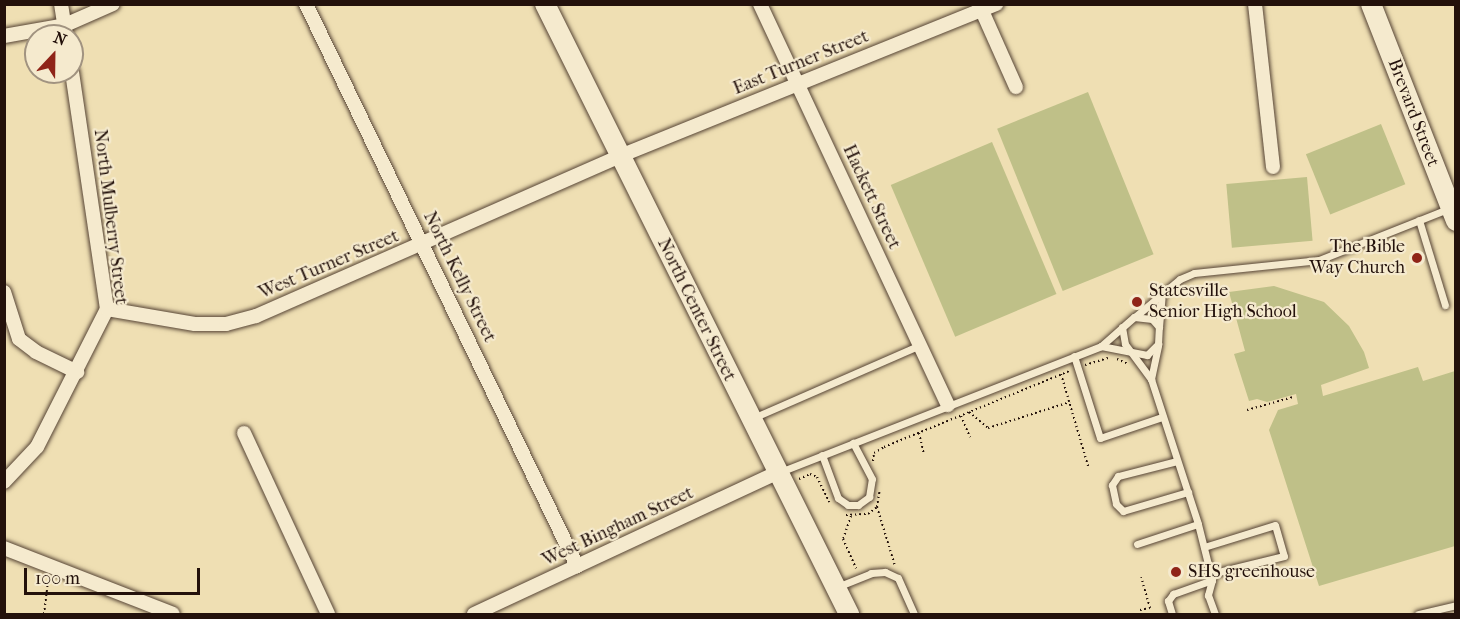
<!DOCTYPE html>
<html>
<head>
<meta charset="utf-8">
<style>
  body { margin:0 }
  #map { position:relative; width:1460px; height:619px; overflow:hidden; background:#efdfb3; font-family:"IM FELL French Canon",serif }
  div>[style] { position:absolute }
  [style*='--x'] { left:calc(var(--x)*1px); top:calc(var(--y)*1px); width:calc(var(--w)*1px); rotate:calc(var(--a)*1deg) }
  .green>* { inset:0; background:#bfc088; transform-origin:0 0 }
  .path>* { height:2px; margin-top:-1px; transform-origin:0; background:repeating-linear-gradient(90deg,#23110b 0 1.5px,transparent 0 4.5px) }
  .roads { filter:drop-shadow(0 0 2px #564435) drop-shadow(0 0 2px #564435) }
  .lane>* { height:7px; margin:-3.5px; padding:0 3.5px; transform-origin:3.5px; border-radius:3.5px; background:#f5eace }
  .street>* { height:14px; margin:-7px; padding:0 7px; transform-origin:7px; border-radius:7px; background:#f5eace }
  .secondary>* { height:20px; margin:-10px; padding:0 10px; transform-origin:10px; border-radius:10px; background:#f5eace }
  .dots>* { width:16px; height:16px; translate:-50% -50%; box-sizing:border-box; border:3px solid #f5eace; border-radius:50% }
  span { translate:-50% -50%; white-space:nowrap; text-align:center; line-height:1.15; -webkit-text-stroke:4.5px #f5eace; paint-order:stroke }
  .street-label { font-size:18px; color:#23110b }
  .poi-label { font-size:18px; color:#23110b }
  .right { translate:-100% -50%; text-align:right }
  .left { translate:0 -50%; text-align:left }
  .frame { position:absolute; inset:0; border:6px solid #23110b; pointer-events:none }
  .north { position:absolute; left:24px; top:24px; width:60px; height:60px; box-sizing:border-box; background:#f5eace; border:2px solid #a19380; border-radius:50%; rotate:22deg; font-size:16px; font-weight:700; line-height:24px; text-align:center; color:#23110b }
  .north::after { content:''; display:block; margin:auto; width:21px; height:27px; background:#8f2418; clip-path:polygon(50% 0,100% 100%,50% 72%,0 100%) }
  .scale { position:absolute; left:24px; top:568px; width:176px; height:27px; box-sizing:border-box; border:3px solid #23110b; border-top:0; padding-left:8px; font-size:18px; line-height:21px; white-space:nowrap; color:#23110b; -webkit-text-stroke:4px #f5eace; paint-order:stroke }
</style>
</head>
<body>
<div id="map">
  <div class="green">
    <i style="left:1088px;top:92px;width:175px;height:98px;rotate:68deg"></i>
    <i style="left:1381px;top:124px;width:65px;height:81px;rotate:68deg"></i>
    <i style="left:992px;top:142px;width:165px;height:110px;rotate:67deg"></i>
    <i style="left:1307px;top:177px;width:64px;height:81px;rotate:85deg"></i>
    <i style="clip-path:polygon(1274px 286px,1324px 302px,1349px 326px,1364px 352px,1369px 368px,1321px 385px,1323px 396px,1418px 367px,1423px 381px,1455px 371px,1455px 546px,1319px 586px,1269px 430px,1278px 410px,1298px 404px,1296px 394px,1267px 402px,1257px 399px,1249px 401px,1234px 354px,1245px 351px,1229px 292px)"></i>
  </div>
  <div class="path">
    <i style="--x:1117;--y:359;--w:12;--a:24"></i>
    <i style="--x:1085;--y:365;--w:24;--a:-17"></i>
    <i style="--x:1061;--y:374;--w:96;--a:73.6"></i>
    <i style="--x:1247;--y:410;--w:48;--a:-15.8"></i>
    <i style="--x:969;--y:412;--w:25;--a:40"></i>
    <i style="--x:988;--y:428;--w:86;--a:-17.6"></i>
    <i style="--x:961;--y:416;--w:23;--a:67"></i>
    <i style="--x:919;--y:433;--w:22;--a:77"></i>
    <i style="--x:873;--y:461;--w:8;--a:-83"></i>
    <i style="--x:874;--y:453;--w:12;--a:-31"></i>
    <i style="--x:884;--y:447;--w:200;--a:-22.3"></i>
    <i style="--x:799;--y:479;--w:12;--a:-24"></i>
    <i style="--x:810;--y:474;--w:8;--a:23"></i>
    <i style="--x:817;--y:477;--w:28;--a:64"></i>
    <i style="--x:877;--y:507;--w:18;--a:-81"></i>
    <i style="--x:846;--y:515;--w:22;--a:-3"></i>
    <i style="--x:868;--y:514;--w:11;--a:-38"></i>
    <i style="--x:877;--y:507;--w:62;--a:73"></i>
    <i style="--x:851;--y:516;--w:24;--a:109"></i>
    <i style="--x:843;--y:539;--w:32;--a:66"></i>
    <i style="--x:1140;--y:610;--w:10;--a:-11"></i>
    <i style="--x:1150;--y:608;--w:32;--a:-106"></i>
    <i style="--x:44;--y:614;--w:35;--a:-83"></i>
  </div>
  <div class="roads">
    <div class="lane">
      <i style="--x:1419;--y:220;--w:89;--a:73"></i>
      <i style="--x:1136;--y:316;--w:57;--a:-40.1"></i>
      <i style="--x:1180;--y:279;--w:15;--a:-23"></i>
      <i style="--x:1194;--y:273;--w:126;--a:-5.9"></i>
      <i style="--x:1319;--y:260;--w:139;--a:-21.6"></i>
      <i style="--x:1122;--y:327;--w:17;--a:80"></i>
      <i style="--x:1125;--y:344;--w:44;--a:53.4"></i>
      <i style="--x:1151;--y:379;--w:152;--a:72"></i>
      <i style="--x:1198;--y:524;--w:58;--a:76"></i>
      <i style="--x:1212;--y:580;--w:16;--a:105"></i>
      <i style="--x:1208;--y:595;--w:20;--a:70"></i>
      <i style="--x:1159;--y:327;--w:33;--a:-85"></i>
      <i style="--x:1074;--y:356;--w:86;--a:72.4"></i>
      <i style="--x:1100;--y:438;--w:65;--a:-18.7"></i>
      <i style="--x:1151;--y:379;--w:34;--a:-78"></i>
      <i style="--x:753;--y:418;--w:182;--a:-23.6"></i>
      <i style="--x:822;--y:455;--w:46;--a:69.6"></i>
      <i style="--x:838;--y:498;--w:12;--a:35"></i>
      <i style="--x:848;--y:505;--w:10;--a:0"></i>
      <i style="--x:858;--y:505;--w:14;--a:-36"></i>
      <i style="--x:869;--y:497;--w:18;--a:-81"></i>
      <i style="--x:872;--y:479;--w:41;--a:-117.8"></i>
      <i style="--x:1177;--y:461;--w:61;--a:165.7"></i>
      <i style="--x:1118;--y:476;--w:11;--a:124"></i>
      <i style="--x:1112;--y:485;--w:19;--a:78"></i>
      <i style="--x:1116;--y:504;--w:10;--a:45"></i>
      <i style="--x:1123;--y:511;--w:68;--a:-16.3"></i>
      <i style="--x:780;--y:472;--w:345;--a:-21.4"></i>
      <i style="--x:1101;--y:346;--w:47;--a:11.1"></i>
      <i style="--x:1147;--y:355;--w:16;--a:-45"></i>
      <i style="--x:1158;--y:344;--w:17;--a:-87"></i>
      <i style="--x:1159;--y:327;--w:11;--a:-131"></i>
      <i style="--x:1152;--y:319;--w:18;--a:-174"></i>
      <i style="--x:1134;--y:317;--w:44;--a:138.7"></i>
      <i style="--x:1137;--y:544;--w:64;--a:-18.2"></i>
      <i style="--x:1204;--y:547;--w:74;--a:-17.2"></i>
      <i style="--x:1275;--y:525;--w:32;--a:74"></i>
      <i style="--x:1284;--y:556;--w:76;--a:166.3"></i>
      <i style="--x:837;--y:587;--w:37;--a:-22"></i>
      <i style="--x:871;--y:573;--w:14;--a:-4"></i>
      <i style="--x:885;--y:572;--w:14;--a:25"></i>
      <i style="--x:898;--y:578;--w:39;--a:66"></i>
      <i style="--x:1172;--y:614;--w:14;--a:-107"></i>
      <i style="--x:1168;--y:601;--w:9;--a:-54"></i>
      <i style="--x:1173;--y:594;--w:41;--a:-19.7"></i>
      <i style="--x:1418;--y:614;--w:39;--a:-13"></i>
    </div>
    <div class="street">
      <i style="--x:61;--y:4;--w:32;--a:81"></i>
      <i style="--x:306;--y:4;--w:624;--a:64.26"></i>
      <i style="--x:760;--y:4;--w:443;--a:64.9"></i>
      <i style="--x:979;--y:4;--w:91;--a:66"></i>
      <i style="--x:1255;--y:4;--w:164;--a:83.7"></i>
      <i style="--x:4;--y:36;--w:62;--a:-10.2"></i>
      <i style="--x:65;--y:25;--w:52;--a:-23.6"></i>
      <i style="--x:4;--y:292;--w:49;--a:72.3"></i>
      <i style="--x:19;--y:339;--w:21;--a:37"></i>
      <i style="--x:36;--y:352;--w:46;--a:26"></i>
      <i style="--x:107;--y:309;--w:89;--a:9.7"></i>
      <i style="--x:195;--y:324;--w:31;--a:0"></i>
      <i style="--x:226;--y:324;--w:31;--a:-15"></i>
      <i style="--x:256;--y:316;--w:398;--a:-23.7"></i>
      <i style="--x:620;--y:156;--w:406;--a:-22"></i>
      <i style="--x:244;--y:433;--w:200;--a:65.1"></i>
      <i style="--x:4;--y:482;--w:48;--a:-46.7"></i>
      <i style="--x:37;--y:447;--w:155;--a:-63.1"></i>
      <i style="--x:107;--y:309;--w:240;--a:-98.4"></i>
      <i style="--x:4;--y:548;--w:181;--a:21.3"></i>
      <i style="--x:474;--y:614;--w:334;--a:-25"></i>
    </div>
    <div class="secondary">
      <i style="--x:545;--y:4;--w:682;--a:63.51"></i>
      <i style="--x:1371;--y:4;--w:233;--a:68.6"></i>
    </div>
  </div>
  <div class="dots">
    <i style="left:1417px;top:258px;background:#8f2418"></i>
    <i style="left:1137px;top:302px;background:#8f2418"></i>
    <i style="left:1176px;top:572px;background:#8f2418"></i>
  </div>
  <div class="street-label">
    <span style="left:801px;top:63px;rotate:-22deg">East Turner Street</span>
    <span style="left:1413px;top:113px;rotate:69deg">Brevard Street</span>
    <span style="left:871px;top:197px;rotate:65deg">Hackett Street</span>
    <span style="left:110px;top:217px;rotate:83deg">North Mulberry Street</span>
    <span style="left:329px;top:265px;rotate:-23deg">West Turner Street</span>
    <span style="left:459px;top:277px;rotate:64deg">North Kelly Street</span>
    <span style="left:696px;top:310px;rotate:64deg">North Center Street</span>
    <span style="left:618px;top:527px;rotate:-25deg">West Bingham Street</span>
  </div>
  <div class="poi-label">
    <span class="right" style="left:1405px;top:258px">The Bible<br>Way Church</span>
    <span class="left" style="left:1149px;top:302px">Statesville<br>Senior High School</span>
    <span class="left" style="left:1188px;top:572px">SHS greenhouse</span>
  </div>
  <div class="frame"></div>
  <div class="north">N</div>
  <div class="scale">100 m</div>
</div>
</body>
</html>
